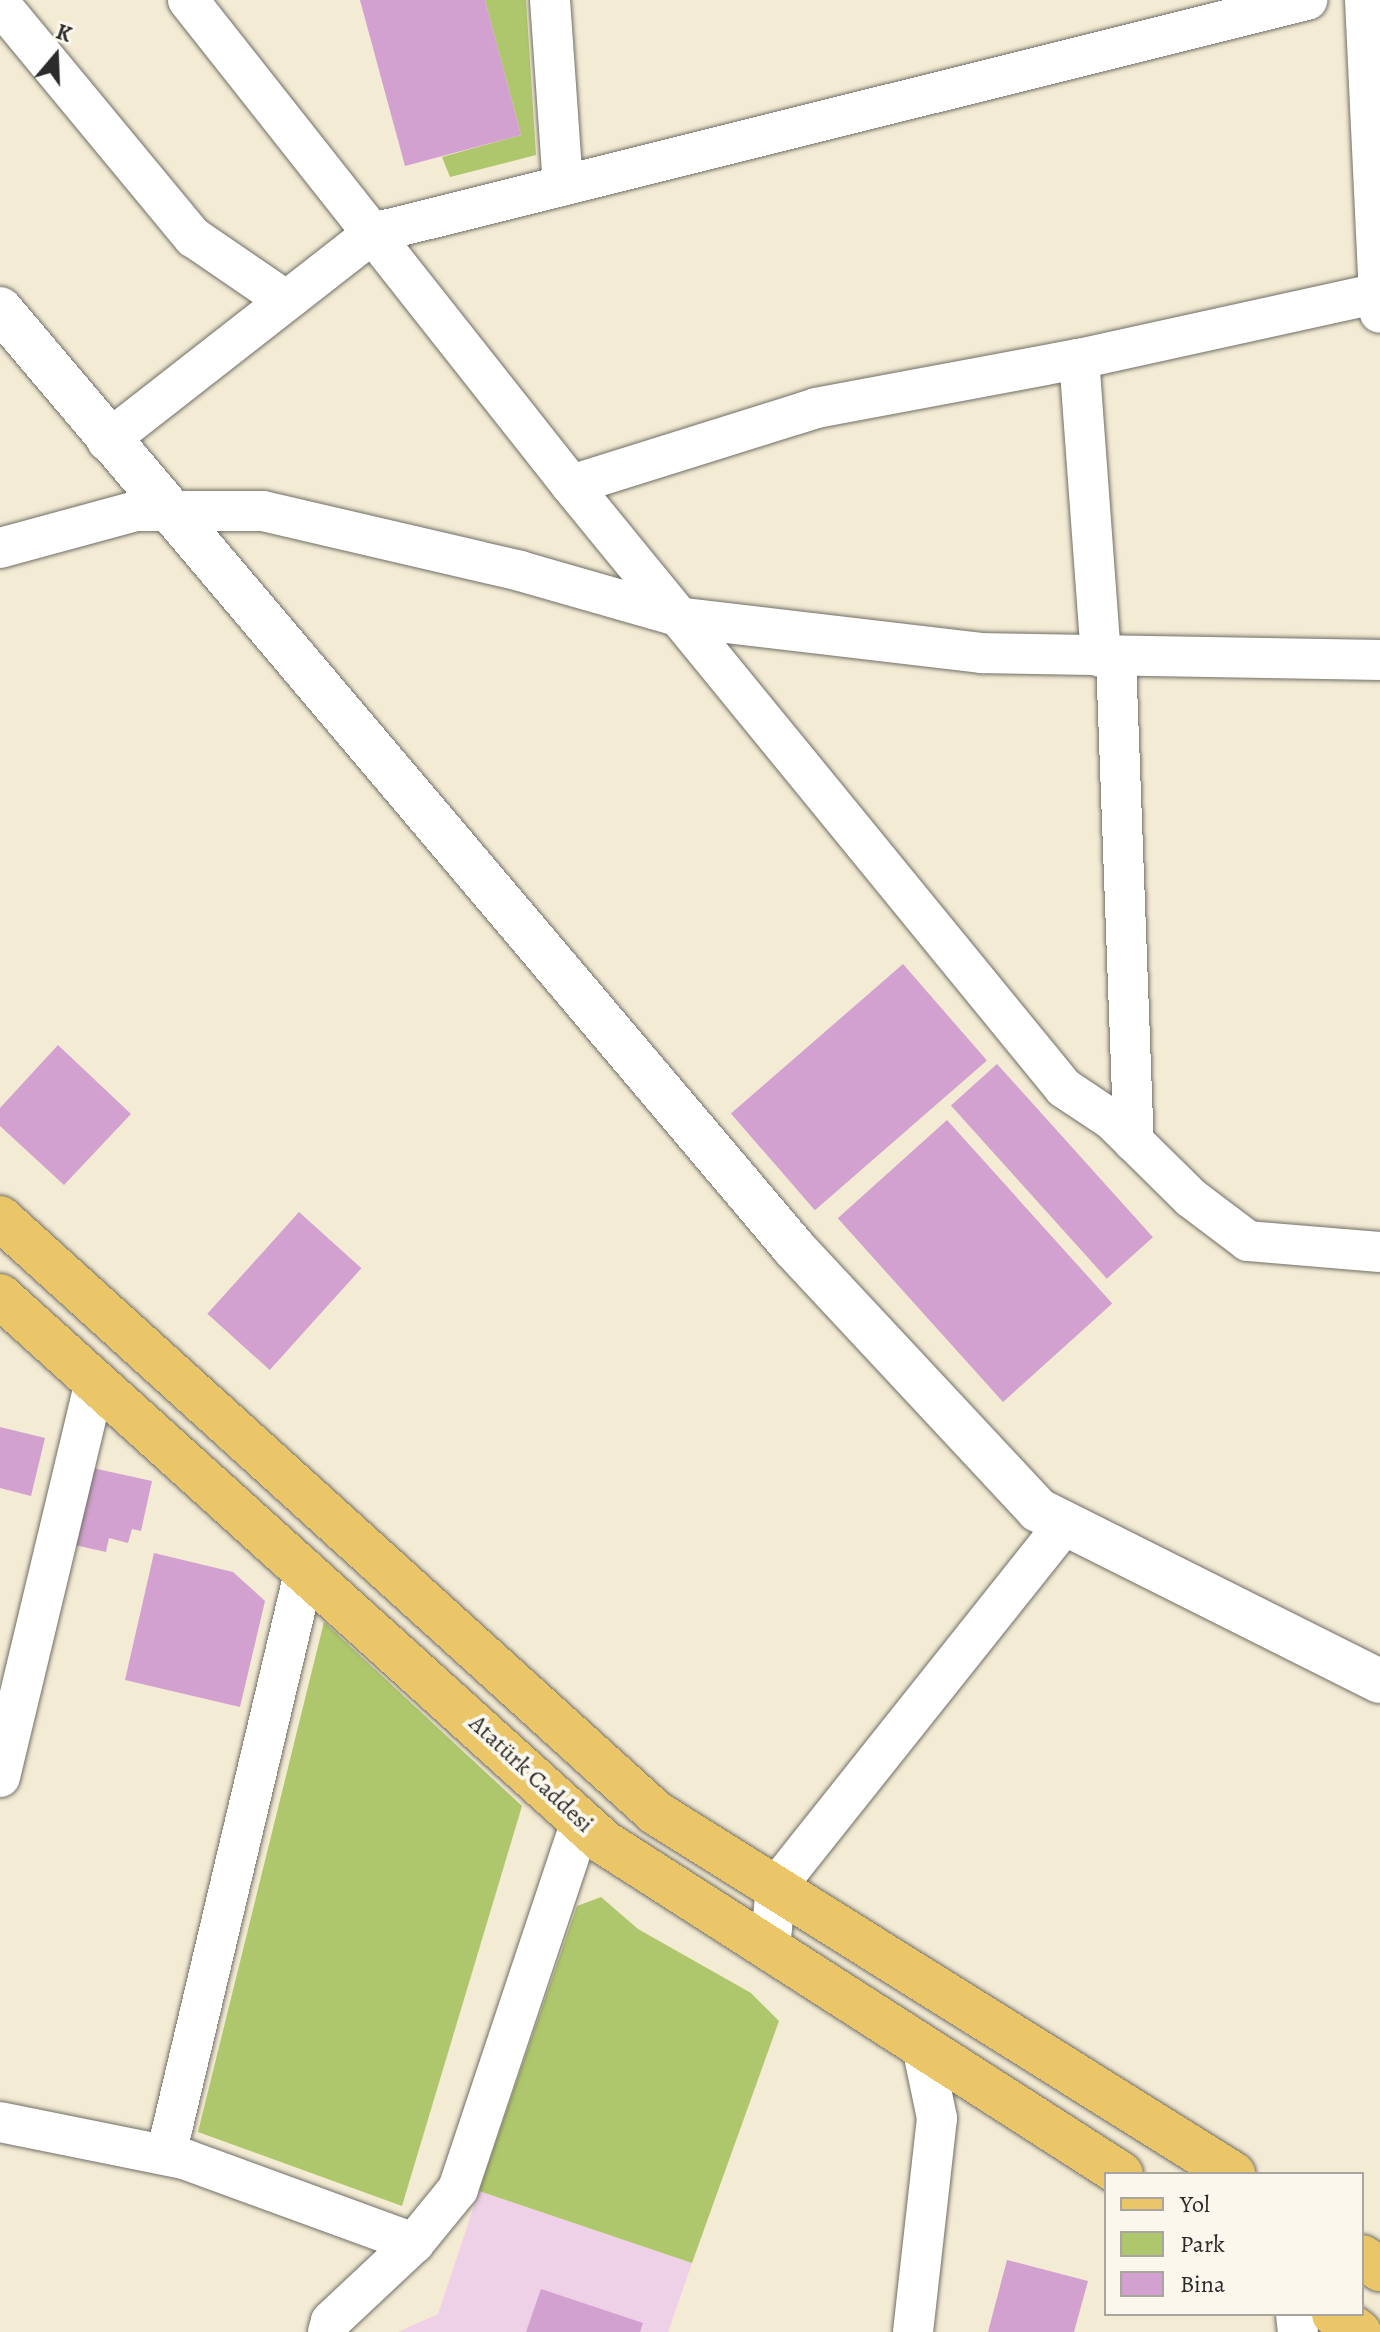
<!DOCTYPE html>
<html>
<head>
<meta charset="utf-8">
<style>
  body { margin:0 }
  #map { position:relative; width:1380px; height:2332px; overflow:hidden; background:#f3ebd4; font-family:Alegreya,serif }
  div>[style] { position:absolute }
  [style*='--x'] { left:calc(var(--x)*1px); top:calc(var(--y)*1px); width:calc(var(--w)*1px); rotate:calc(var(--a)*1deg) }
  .built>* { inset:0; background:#eed0e7 }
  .green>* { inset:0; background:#afc76c }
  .building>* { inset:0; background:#d2a1d0; transform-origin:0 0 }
  .roads { filter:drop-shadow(0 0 2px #716e66) drop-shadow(0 0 2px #716e66) }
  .minor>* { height:40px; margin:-20px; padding:0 20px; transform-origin:20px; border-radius:20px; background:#fff }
  .tertiary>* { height:44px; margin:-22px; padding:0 22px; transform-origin:22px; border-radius:22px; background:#fff }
  .primary>* { height:44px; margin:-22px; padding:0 22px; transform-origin:22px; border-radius:22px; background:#ebc669 }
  span { translate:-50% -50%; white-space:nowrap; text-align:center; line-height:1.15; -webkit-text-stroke:8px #fbf7ec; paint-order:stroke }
  .street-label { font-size:24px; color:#2b2b2b }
  .legend { position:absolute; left:1104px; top:2172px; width:260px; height:144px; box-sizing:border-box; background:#fbf7ec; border:2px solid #a8a59f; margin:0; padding:10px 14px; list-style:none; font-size:24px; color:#2b2b2b }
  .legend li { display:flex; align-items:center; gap:16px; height:40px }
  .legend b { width:40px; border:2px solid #a8a59f }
  .north { position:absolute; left:16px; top:16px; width:80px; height:80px; -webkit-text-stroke:6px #fbf7ec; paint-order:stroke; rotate:19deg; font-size:22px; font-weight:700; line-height:32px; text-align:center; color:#2b2b2b }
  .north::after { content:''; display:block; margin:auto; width:28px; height:36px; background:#2b2b2b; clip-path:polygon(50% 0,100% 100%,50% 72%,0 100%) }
</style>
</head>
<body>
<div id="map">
  <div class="built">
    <i style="clip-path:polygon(479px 2191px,692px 2263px,668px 2332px,398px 2332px,438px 2314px)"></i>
  </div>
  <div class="green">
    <i style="clip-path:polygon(485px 0,526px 0,536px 155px,450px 177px,442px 157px,521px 135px)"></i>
    <i style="clip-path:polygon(324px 1622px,522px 1806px,402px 2206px,198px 2132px)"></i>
    <i style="clip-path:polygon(601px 1897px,638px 1929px,751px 1993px,779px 2021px,692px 2263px,479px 2191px,577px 1906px)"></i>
  </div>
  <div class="building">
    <i style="clip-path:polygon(360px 0,485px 0,521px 135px,405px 166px)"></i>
    <i style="left:903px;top:964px;width:128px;height:228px;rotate:49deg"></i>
    <i style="clip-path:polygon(58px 1045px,131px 1114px,64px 1185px,0 1126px,0 1108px)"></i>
    <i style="left:997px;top:1064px;width:233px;height:62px;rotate:48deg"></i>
    <i style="left:947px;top:1120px;width:247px;height:147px;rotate:48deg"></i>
    <i style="left:299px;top:1212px;width:84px;height:137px;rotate:42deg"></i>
    <i style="clip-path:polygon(0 1427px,45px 1438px,31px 1496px,0 1488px)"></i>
    <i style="clip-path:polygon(88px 1467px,152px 1481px,141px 1531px,132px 1529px,128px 1543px,109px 1538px,106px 1552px,70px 1544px)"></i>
    <i style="clip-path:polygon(154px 1553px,233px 1572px,265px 1601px,240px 1707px,125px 1680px)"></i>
    <i style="clip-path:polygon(1007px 2260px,1088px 2281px,1074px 2332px,988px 2332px)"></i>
    <i style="clip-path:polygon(541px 2289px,643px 2323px,640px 2332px,526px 2332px)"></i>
  </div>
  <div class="roads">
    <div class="minor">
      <i style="--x:188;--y:0;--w:618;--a:51.7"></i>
      <i style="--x:571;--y:485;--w:779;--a:50.73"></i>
      <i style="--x:1064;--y:1088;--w:58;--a:33.7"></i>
      <i style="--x:1112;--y:1120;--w:111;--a:44.6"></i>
      <i style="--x:1191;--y:1198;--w:71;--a:37"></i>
      <i style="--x:1248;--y:1241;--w:132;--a:4.8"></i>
      <i style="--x:550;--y:0;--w:186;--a:86"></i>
      <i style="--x:1365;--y:0;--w:313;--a:87.3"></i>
      <i style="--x:0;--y:4;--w:303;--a:50.4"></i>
      <i style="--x:193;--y:237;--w:112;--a:34.4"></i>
      <i style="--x:107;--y:441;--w:338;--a:-38"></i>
      <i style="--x:373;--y:233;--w:963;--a:-14.01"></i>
      <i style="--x:571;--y:485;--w:257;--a:-17.4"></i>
      <i style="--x:816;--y:408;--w:268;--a:-10.6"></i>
      <i style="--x:0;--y:548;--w:141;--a:-15.2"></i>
      <i style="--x:136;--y:511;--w:127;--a:0"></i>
      <i style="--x:263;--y:511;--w:264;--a:13.1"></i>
      <i style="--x:520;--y:571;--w:171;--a:16"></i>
      <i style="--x:684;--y:618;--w:300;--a:6.7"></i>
      <i style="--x:982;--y:653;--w:398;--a:1"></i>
      <i style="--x:1101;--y:657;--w:299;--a:-94.2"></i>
      <i style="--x:1079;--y:359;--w:308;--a:-12.4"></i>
      <i style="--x:1116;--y:658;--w:484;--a:87.9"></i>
      <i style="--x:0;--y:1777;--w:406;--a:-76.5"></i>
      <i style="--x:770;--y:1949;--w:62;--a:-84.5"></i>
      <i style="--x:776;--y:1887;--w:464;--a:-51.5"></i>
      <i style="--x:0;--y:2122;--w:188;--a:11.4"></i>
      <i style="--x:184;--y:2159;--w:245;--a:20.1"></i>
      <i style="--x:166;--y:2155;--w:602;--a:-76.66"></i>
      <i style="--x:1296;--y:2314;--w:18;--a:84"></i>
      <i style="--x:328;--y:2332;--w:11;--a:-75"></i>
      <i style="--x:331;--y:2321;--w:114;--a:-43.2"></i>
      <i style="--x:414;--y:2243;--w:70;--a:-50.8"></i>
      <i style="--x:458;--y:2189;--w:388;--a:-71.5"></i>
      <i style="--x:913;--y:2332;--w:215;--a:-83.6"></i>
      <i style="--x:937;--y:2118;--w:74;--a:-101.8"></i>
    </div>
    <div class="tertiary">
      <i style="--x:0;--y:309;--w:1230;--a:49.78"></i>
      <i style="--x:794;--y:1248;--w:358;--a:47"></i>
      <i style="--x:1038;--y:1510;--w:382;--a:26.6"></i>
    </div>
    <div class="primary">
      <i style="--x:0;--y:1218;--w:886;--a:42.21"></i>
      <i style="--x:656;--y:1813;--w:681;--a:32.03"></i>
      <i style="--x:0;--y:1296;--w:816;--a:42.12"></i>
      <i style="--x:605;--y:1843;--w:613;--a:32.68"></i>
      <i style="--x:1362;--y:2257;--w:22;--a:34"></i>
      <i style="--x:1334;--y:2314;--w:31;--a:36"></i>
    </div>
  </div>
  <div class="street-label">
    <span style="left:531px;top:1774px;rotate:43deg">Atatürk Caddesi</span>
  </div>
  <ul class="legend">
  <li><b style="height:10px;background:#ebc669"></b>Yol</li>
  <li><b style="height:22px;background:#afc76c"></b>Park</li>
  <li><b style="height:22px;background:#d2a1d0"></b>Bina</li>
  </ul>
  <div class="north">K</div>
</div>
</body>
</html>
